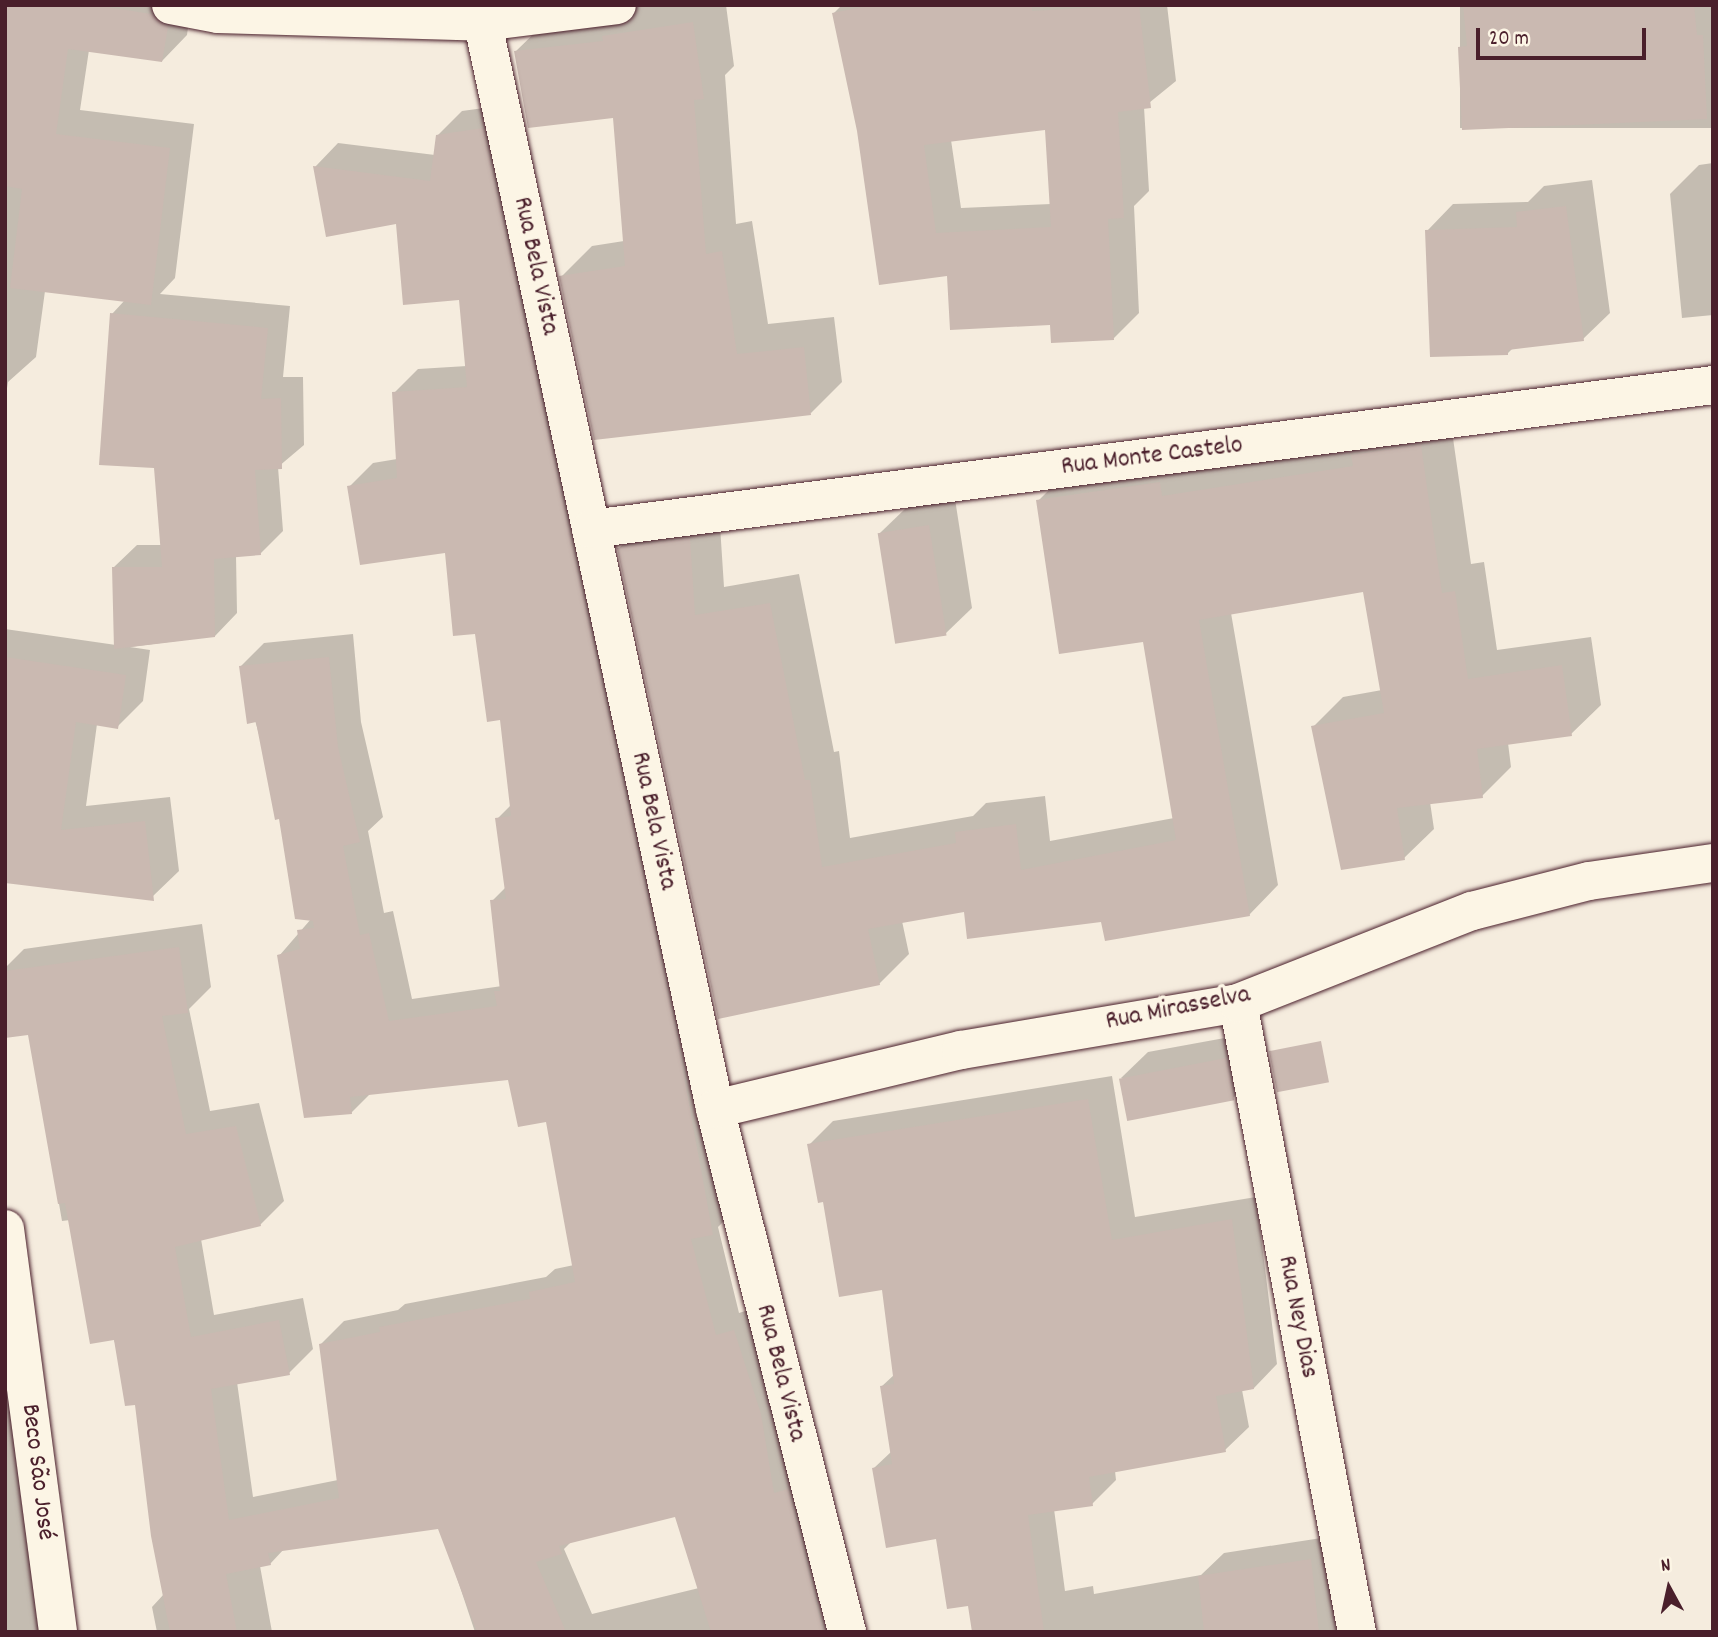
<!DOCTYPE html>
<html>
<head>
<meta charset="utf-8">
<style>
  body { margin:0 }
  #map { position:relative; width:1718px; height:1637px; overflow:hidden; background:#f5ecde; font-family:Dekko,sans-serif }
  div>[style] { position:absolute }
  [style*='--x'] { left:calc(var(--x)*1px); top:calc(var(--y)*1px); width:calc(var(--w)*1px); rotate:calc(var(--a)*1deg) }
  .shadow>* { inset:0; background:#0003; transform-origin:0 0 }
  .building>* { inset:0; background:#cab9b1; transform-origin:0 0 }
  .roads { filter:drop-shadow(0 0 2px #4a1f2b) drop-shadow(0 0 2px #4a1f2b) }
  .street>* { height:38px; margin:-19px; padding:0 19px; transform-origin:19px; border-radius:19px; background:#fcf5e5 }
  span { translate:-50% -50%; white-space:nowrap; text-align:center; line-height:1.15; -webkit-text-stroke:7px #fcf5e5; paint-order:stroke }
  .street-label { font-size:26px; color:#4a1f2b }
  .frame { position:absolute; inset:0; border:7px solid #4a1f2b; pointer-events:none }
  .north { position:absolute; left:1634px; top:1553px; width:70px; height:70px; -webkit-text-stroke:5px #fcf5e5; paint-order:stroke; rotate:352deg; font-size:19px; font-weight:700; line-height:28px; text-align:center; color:#4a1f2b }
  .north::after { content:''; display:block; margin:auto; width:24px; height:32px; background:#4a1f2b; clip-path:polygon(50% 0,100% 100%,50% 72%,0 100%) }
  .scale { position:absolute; left:1476px; top:28px; width:170px; height:32px; box-sizing:border-box; border:4px solid #4a1f2b; border-top:0; padding-left:9px; font-size:21px; line-height:24px; white-space:nowrap; color:#4a1f2b; -webkit-text-stroke:5px #fcf5e5; paint-order:stroke }
</style>
</head>
<body>
<div id="map">
  <div class="shadow">
    <i style="clip-path:polygon(5px 5px,191px 5px,187px 35px,162px 61px,89px 50px,80px 110px,194px 124px,175px 278px,160px 294px,290px 306px,283px 377px,303px 377px,304px 445px,278px 467px,283px 531px,260px 554px,236px 555px,237px 613px,215px 636px,130px 647px,150px 650px,143px 701px,117px 727px,97px 724px,86px 806px,170px 797px,179px 871px,153px 896px,5px 879px,5px 629px,116px 645px,114px 567px,137px 545px,162px 545px,155px 466px,112px 314px,125px 300px,45px 291px,36px 357px,8px 382px,5px 401px)"></i>
    <i style="clip-path:polygon(635px 5px,726px 5px,734px 66px,725px 75px,736px 224px,752px 221px,768px 324px,834px 317px,842px 382px,811px 413px,561px 277px,592px 246px,624px 241px,615px 116px,516px 51px,547px 21px)"></i>
    <i style="clip-path:polygon(evenodd,842px 5px,1167px 5px,1176px 81px,1144px 107px,1149px 191px,1134px 206px,1139px 313px,1114px 338px,1052px 323px,948px 274px,859px 131px,834px 13px,842px 5px,1047px 128px,1051px 204px,961px 208px,951px 140px,1047px 128px)"></i>
    <i style="left:1460px;top:5px;width:253px;height:123px"></i>
    <i style="clip-path:polygon(evenodd,506px 105px,736px 1209px,718px 1227px,739px 1313px,758px 1307px,828px 1632px,475px 1632px,440px 1527px,285px 1548px,270px 1564px,260px 1566px,272px 1632px,157px 1632px,152px 1607px,164px 1594px,137px 1403px,70px 1220px,62px 1221px,29px 1033px,5px 1009px,5px 968px,24px 949px,202px 924px,211px 987px,189px 1009px,210px 1111px,259px 1103px,284px 1201px,260px 1225px,201px 1239px,214px 1315px,303px 1298px,313px 1349px,289px 1373px,237px 1382px,253px 1497px,338px 1480px,320px 1345px,344px 1321px,398px 1310px,405px 1304px,546px 1277px,555px 1269px,574px 1265px,547px 1120px,509px 1078px,371px 1093px,351px 1113px,279px 956px,311px 919px,240px 667px,264px 643px,353px 634px,361px 722px,383px 817px,368px 831px,384px 913px,393px 911px,412px 999px,502px 986px,492px 901px,506px 887px,497px 819px,512px 804px,502px 718px,477px 632px,446px 551px,349px 487px,373px 463px,397px 459px,394px 393px,418px 369px,467px 366px,461px 298px,398px 222px,315px 167px,338px 143px,435px 155px,438px 135px,462px 111px,506px 105px,677px 1515px,699px 1588px,592px 1614px,564px 1549px,572px 1541px,677px 1515px)"></i>
    <i style="clip-path:polygon(1713px 163px,1713px 315px,1682px 318px,1670px 194px,1699px 165px)"></i>
    <i style="clip-path:polygon(1592px 180px,1610px 313px,1583px 339px,1513px 348px,1507px 354px,1427px 231px,1453px 204px,1528px 202px,1544px 186px)"></i>
    <i style="clip-path:polygon(1450px 417px,1471px 564px,1484px 562px,1497px 650px,1591px 637px,1601px 705px,1571px 734px,1508px 743px,1511px 767px,1482px 796px,1430px 802px,1434px 829px,1404px 858px,1313px 727px,1343px 697px,1382px 690px,1365px 590px,1231px 613px,1278px 885px,1249px 915px,1103px 920px,965px 910px,902px 921px,909px 954px,879px 984px,619px 548px,649px 519px,719px 510px,724px 587px,799px 574px,834px 752px,839px 751px,850px 838px,973px 816px,986px 803px,1045px 796px,1050px 841px,1174px 818px,1144px 640px,1038px 501px,1068px 471px)"></i>
    <i style="clip-path:polygon(955px 499px,972px 608px,945px 634px,880px 533px,907px 507px)"></i>
    <i style="clip-path:polygon(1252px 1033px,1260px 1072px,1233px 1098px,1121px 1078px,1148px 1052px)"></i>
    <i style="clip-path:polygon(1112px 1076px,1135px 1217px,1256px 1197px,1277px 1364px,1254px 1388px,1242px 1390px,1249px 1427px,1225px 1450px,1115px 1471px,1116px 1480px,1092px 1504px,1054px 1509px,1065px 1591px,1093px 1586px,1094px 1594px,1201px 1575px,1224px 1553px,1334px 1536px,1376px 1632px,974px 1632px,969px 1604px,937px 1537px,874px 1468px,892px 1451px,881px 1387px,895px 1374px,884px 1288px,825px 1200px,809px 1145px,833px 1121px)"></i>
    <i style="clip-path:polygon(5px 1336px,54px 1632px,5px 1632px)"></i>
  </div>
  <div class="building">
    <i style="clip-path:polygon(5px 5px,94px 5px,151px 14px,168px 27px,162px 62px,68px 49px,56px 134px,170px 148px,151px 305px,10px 288px,22px 189px,5px 186px)"></i>
    <i style="clip-path:polygon(evenodd,873px 5px,1032px 5px,1032px 11px,1139px 5px,1151px 108px,1118px 112px,1124px 218px,1108px 219px,1114px 340px,1051px 343px,1050px 325px,950px 330px,947px 276px,879px 285px,857px 131px,832px 13px,873px 5px,1045px 130px,1051px 227px,936px 233px,924px 145px,1045px 130px)"></i>
    <i style="clip-path:polygon(1463px 5px,1694px 5px,1697px 35px,1703px 35px,1707px 119px,1462px 130px,1458px 47px,1467px 46px)"></i>
    <i style="clip-path:polygon(693px 22px,704px 99px,694px 100px,706px 254px,722px 251px,737px 354px,804px 347px,811px 415px,594px 440px,559px 276px,625px 266px,613px 118px,528px 128px,514px 51px,603px 41px,602px 36px)"></i>
    <i style="clip-path:polygon(483px 128px,675px 1028px,713px 1235px,691px 1239px,716px 1335px,734px 1330px,761px 1414px,774px 1493px,788px 1489px,823px 1632px,711px 1632px,675px 1517px,559px 1546px,562px 1554px,536px 1562px,566px 1632px,477px 1632px,438px 1529px,268px 1553px,271px 1565px,226px 1574px,237px 1632px,170px 1632px,151px 1536px,135px 1405px,125px 1406px,114px 1340px,90px 1344px,65px 1203px,58px 1204px,28px 1035px,5px 1038px,5px 971px,179px 947px,188px 1013px,162px 1016px,186px 1134px,236px 1126px,261px 1226px,175px 1247px,191px 1337px,279px 1320px,290px 1375px,211px 1389px,229px 1520px,339px 1498px,319px 1344px,380px 1332px,379px 1327px,530px 1299px,529px 1292px,575px 1282px,546px 1122px,518px 1127px,508px 1080px,350px 1097px,352px 1114px,304px 1118px,277px 955px,300px 949px,297px 930px,314px 928px,313px 921px,295px 919px,279px 819px,275px 820px,256px 722px,247px 724px,239px 666px,329px 657px,338px 747px,360px 842px,343px 846px,360px 935px,369px 933px,389px 1021px,497px 1006px,494px 991px,500px 991px,490px 900px,506px 899px,495px 818px,511px 816px,500px 720px,487px 722px,475px 634px,453px 636px,445px 553px,360px 565px,347px 486px,397px 478px,392px 392px,467px 387px,459px 300px,403px 305px,396px 224px,326px 237px,313px 166px,430px 181px,436px 135px)"></i>
    <i style="clip-path:polygon(1566px 206px,1584px 341px,1508px 350px,1508px 355px,1430px 357px,1425px 230px,1517px 227px,1516px 212px)"></i>
    <i style="clip-path:polygon(110px 313px,268px 328px,261px 399px,281px 398px,282px 469px,255px 470px,261px 555px,214px 559px,215px 637px,114px 649px,112px 567px,162px 567px,154px 468px,99px 465px)"></i>
    <i style="clip-path:polygon(1421px 445px,1442px 593px,1455px 591px,1468px 679px,1562px 665px,1572px 736px,1477px 749px,1483px 798px,1397px 808px,1405px 860px,1341px 870px,1311px 726px,1384px 713px,1363px 592px,1199px 620px,1250px 916px,1105px 941px,1101px 922px,967px 939px,964px 912px,868px 929px,880px 985px,718px 1019px,617px 548px,690px 538px,695px 615px,770px 603px,805px 780px,810px 780px,822px 867px,956px 843px,955px 832px,1016px 824px,1021px 870px,1176px 840px,1143px 642px,1059px 654px,1036px 500px,1160px 482px,1162px 496px,1353px 466px,1351px 455px)"></i>
    <i style="left:929px;top:525px;width:112px;height:52px;rotate:81deg"></i>
    <i style="clip-path:polygon(5px 657px,126px 675px,118px 729px,76px 722px,61px 830px,145px 821px,154px 901px,5px 883px)"></i>
    <i style="left:1321px;top:1041px;width:42px;height:53px;rotate:79deg"></i>
    <i style="left:1226px;top:1058px;width:43px;height:109px;rotate:79deg"></i>
    <i style="clip-path:polygon(1088px 1099px,1112px 1240px,1232px 1219px,1254px 1389px,1216px 1396px,1226px 1452px,1089px 1477px,1093px 1506px,1028px 1515px,1044px 1632px,972px 1632px,968px 1606px,947px 1609px,936px 1539px,886px 1548px,872px 1468px,892px 1464px,880px 1386px,894px 1384px,882px 1290px,839px 1297px,823px 1202px,818px 1203px,807px 1144px)"></i>
    <i style="clip-path:polygon(1311px 1559px,1319px 1632px,1204px 1632px,1198px 1576px)"></i>
  </div>
  <div class="roads">
    <div class="street">
      <i style="--x:171;--y:5;--w:48;--a:10.8"></i>
      <i style="--x:218;--y:14;--w:265;--a:1.7"></i>
      <i style="--x:483;--y:22;--w:135;--a:-7.2"></i>
      <i style="--x:479;--y:5;--w:1129;--a:77.93"></i>
      <i style="--x:715;--y:1109;--w:539;--a:75.83"></i>
      <i style="--x:591;--y:529;--w:1131;--a:-7.31"></i>
      <i style="--x:1238;--y:1003;--w:640;--a:79.29"></i>
      <i style="--x:715;--y:1109;--w:253;--a:-13.5"></i>
      <i style="--x:961;--y:1050;--w:281;--a:-9.6"></i>
      <i style="--x:1238;--y:1003;--w:251;--a:-21.5"></i>
      <i style="--x:1472;--y:911;--w:121;--a:-14.4"></i>
      <i style="--x:1589;--y:881;--w:125;--a:-8.3"></i>
      <i style="--x:5;--y:1229;--w:406;--a:82.5"></i>
    </div>
  </div>
  <div class="street-label">
    <span style="left:535px;top:266px;rotate:78deg">Rua Bela Vista</span>
    <span style="left:1152px;top:457px;rotate:-7deg">Rua Monte Castelo</span>
    <span style="left:653px;top:821px;rotate:78deg">Rua Bela Vista</span>
    <span style="left:1178px;top:1009px;rotate:-11deg">Rua Mirasselva</span>
    <span style="left:1297px;top:1317px;rotate:79deg">Rua Ney Dias</span>
    <span style="left:780px;top:1373px;rotate:76deg">Rua Bela Vista</span>
    <span style="left:37px;top:1472px;rotate:83deg">Beco São José</span>
  </div>
  <div class="frame"></div>
  <div class="north">N</div>
  <div class="scale">20 m</div>
</div>
</body>
</html>
